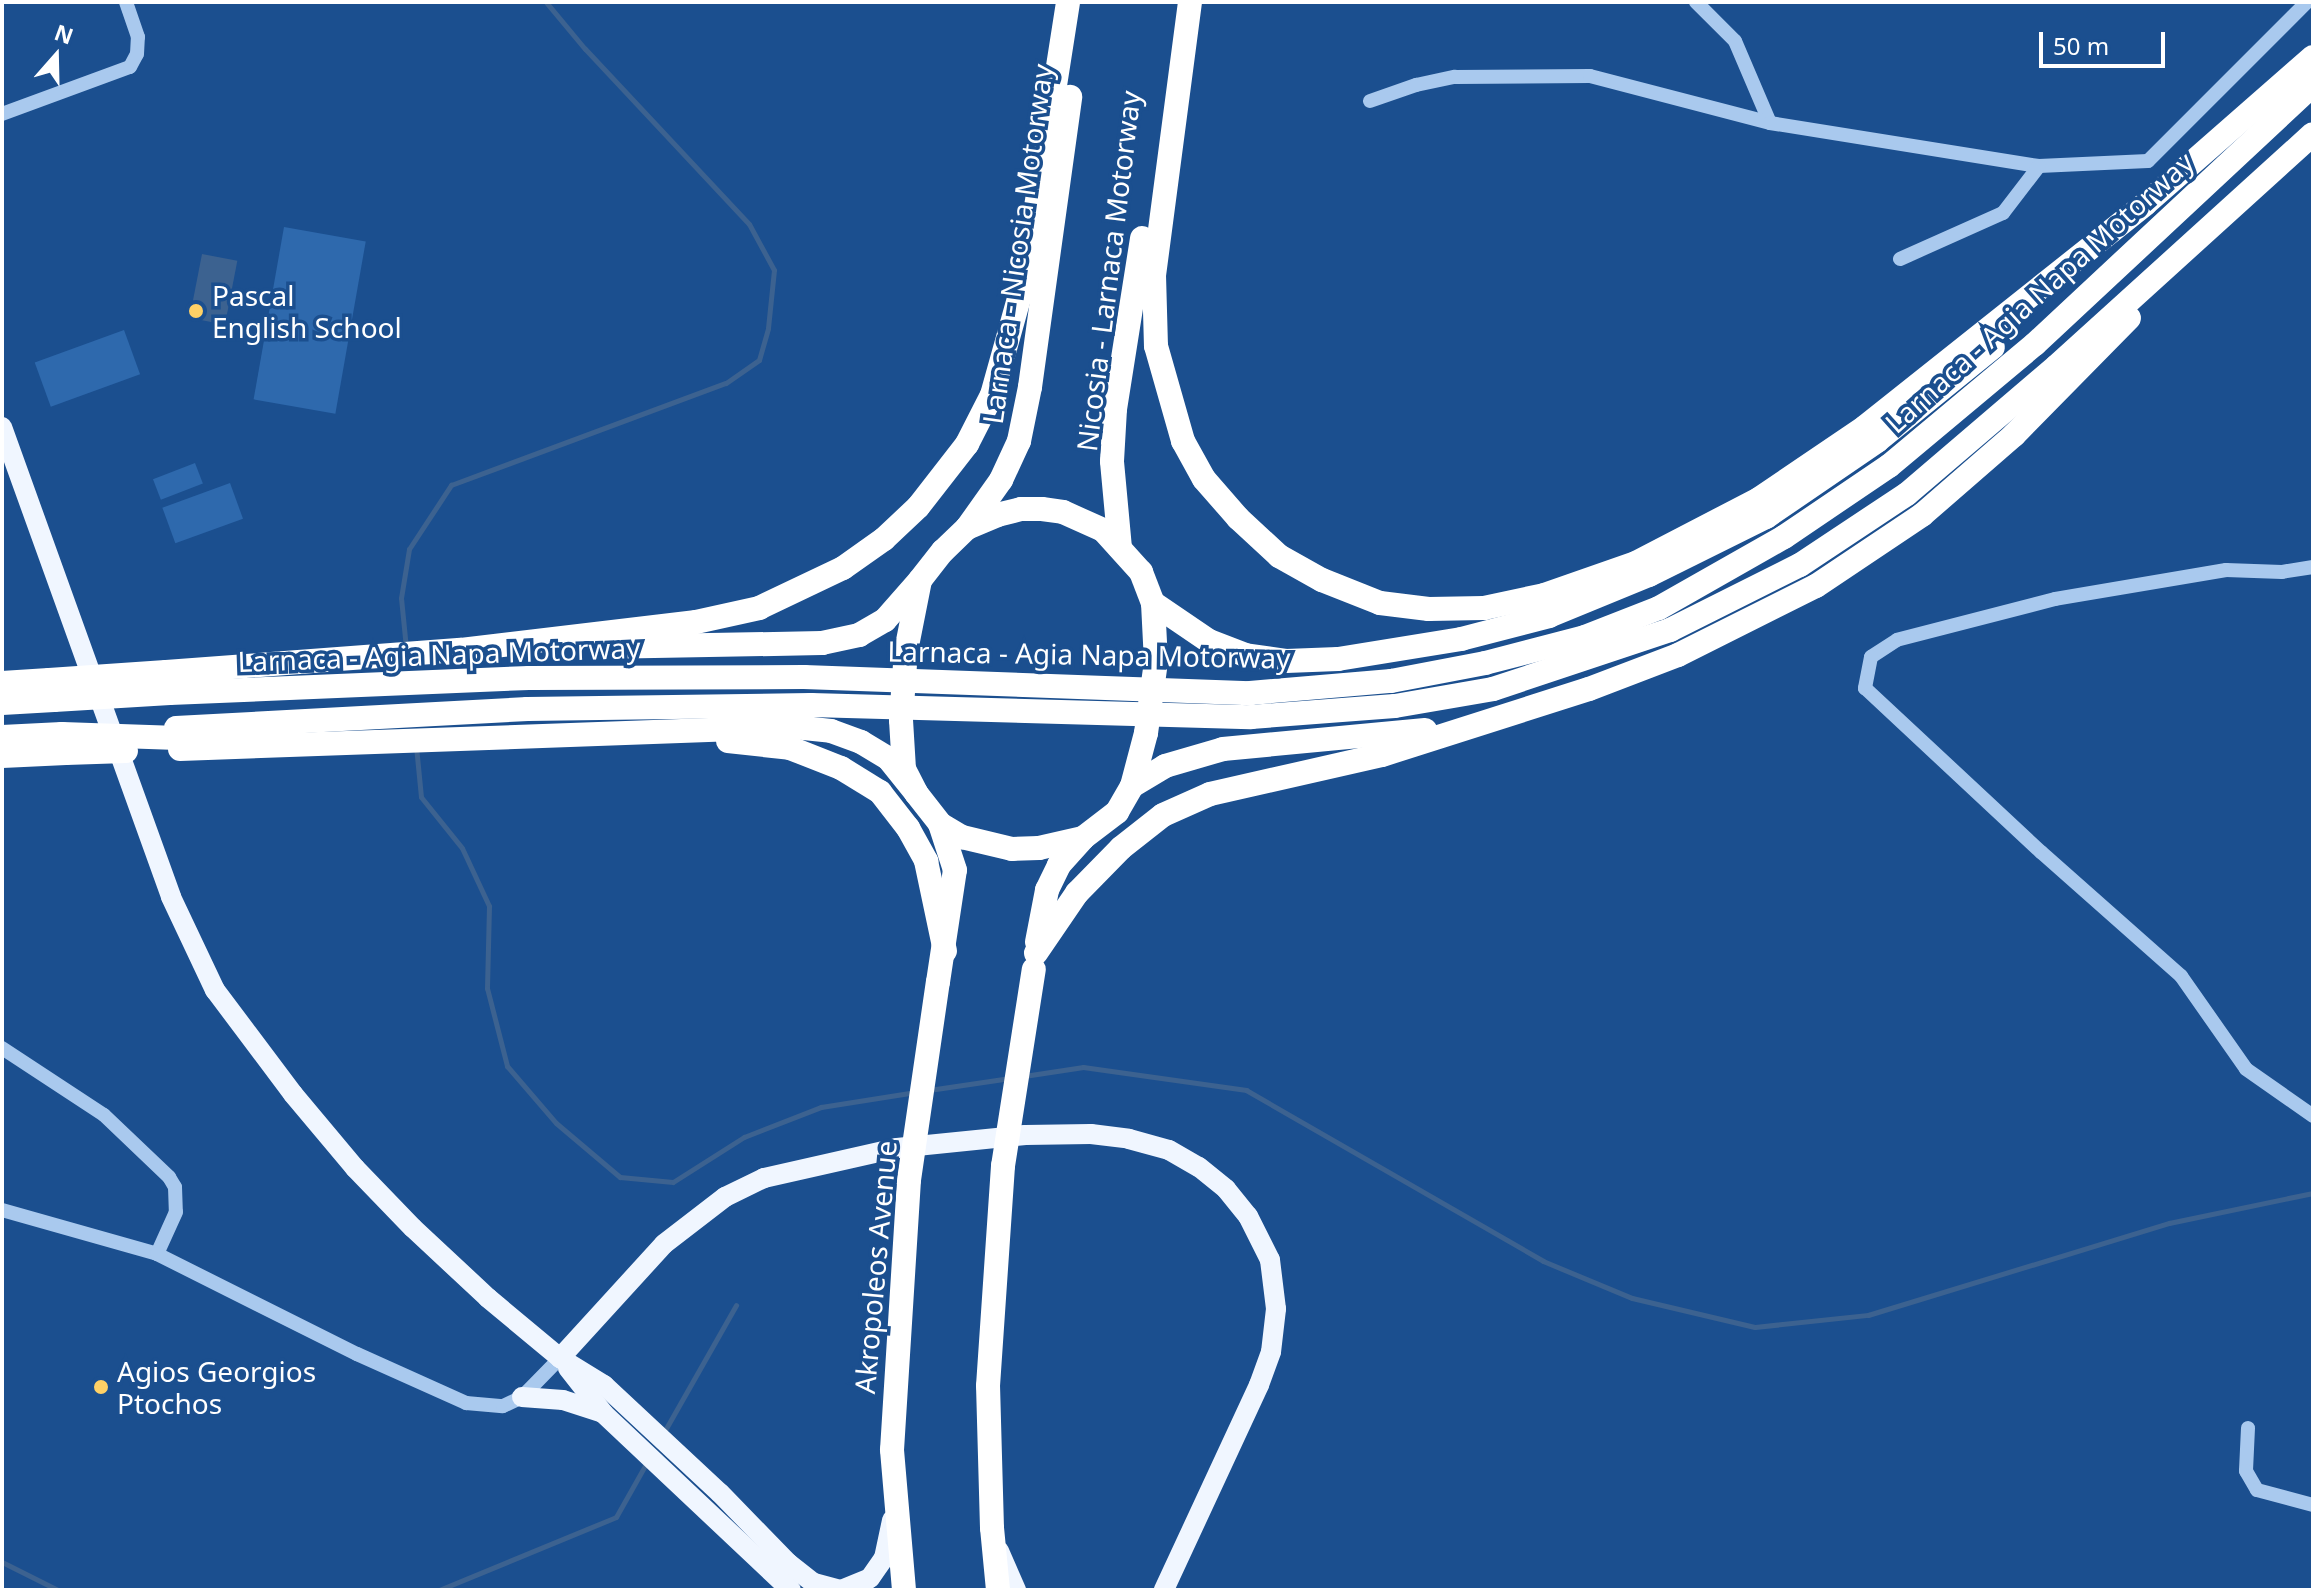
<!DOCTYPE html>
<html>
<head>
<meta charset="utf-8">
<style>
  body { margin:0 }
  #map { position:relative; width:2315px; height:1592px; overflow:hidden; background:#1b4f8f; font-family:"Noto Sans",sans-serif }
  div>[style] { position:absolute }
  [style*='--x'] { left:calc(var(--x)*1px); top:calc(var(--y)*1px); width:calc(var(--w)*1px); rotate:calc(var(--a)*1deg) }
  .green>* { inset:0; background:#2e69ad; transform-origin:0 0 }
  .water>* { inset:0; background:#3c6290; transform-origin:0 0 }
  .stream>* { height:5px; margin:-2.5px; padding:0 2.5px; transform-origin:2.5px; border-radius:2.5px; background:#3c6290 }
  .minor>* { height:14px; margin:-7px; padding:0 7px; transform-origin:7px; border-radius:7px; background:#a9c9ee }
  .major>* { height:20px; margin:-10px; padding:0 10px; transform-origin:10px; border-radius:10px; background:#f0f6ff }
  .highway>* { height:24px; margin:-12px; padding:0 12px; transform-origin:12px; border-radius:12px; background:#fff }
  .highway-bridge>* { height:24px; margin:-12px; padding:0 12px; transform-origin:12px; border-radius:12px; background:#fff }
  .dots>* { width:22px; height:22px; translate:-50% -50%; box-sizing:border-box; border:4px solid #1b4f8f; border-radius:50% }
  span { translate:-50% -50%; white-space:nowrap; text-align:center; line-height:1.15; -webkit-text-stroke:7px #1b4f8f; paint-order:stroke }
  .street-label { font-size:28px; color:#fff }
  .poi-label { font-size:28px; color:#fff }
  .left { translate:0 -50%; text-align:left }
  .frame { position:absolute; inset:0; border:4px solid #fff; pointer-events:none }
  .north { position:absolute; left:16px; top:16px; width:80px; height:80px; -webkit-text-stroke:6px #1b4f8f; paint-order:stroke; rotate:20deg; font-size:22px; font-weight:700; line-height:32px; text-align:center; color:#fff }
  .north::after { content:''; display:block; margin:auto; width:28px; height:36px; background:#fff; clip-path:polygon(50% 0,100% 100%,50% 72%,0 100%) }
  .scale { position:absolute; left:2039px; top:32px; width:126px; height:36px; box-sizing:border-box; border:4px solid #fff; border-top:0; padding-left:10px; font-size:24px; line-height:28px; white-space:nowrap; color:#fff; -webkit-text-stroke:6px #1b4f8f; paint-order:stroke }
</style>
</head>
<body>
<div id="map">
  <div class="green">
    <i style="left:284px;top:227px;width:83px;height:175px;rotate:10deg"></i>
    <i style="left:124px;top:330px;width:47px;height:95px;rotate:70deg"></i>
    <i style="left:195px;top:463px;width:22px;height:45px;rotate:69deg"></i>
    <i style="left:230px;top:483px;width:38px;height:72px;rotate:70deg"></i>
  </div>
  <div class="water">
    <i style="left:202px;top:254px;width:36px;height:65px;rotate:11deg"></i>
  </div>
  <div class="stream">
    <i style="--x:406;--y:648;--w:50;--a:-95.7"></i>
    <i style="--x:401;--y:598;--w:50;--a:-80.7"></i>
    <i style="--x:409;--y:549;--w:77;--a:-56.7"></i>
    <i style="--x:451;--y:485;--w:293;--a:-20.4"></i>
    <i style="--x:726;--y:383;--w:40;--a:-34.9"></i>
    <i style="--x:759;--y:360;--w:33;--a:-74"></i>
    <i style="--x:768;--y:328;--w:58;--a:-84.1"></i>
    <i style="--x:774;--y:270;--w:52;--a:-118.5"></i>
    <i style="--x:749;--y:224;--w:240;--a:-133.1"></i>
    <i style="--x:585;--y:49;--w:61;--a:-129.7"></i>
    <i style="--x:416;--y:746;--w:51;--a:84.4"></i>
    <i style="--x:421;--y:797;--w:65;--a:51.2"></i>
    <i style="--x:462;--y:848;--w:64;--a:65"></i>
    <i style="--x:489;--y:906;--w:82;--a:91.4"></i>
    <i style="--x:487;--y:988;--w:81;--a:75.6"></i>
    <i style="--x:507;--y:1066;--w:75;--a:49.3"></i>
    <i style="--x:556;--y:1123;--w:84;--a:40.2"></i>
    <i style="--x:620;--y:1177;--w:53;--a:5.4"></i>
    <i style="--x:673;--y:1182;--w:84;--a:-32.4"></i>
    <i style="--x:744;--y:1137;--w:83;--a:-21.3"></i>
    <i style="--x:821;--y:1107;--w:96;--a:-9"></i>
    <i style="--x:1024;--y:1076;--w:60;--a:-8.7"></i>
    <i style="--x:1083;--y:1067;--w:165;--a:8"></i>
    <i style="--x:1246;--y:1090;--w:343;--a:29.9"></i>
    <i style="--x:1543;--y:1261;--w:96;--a:22.6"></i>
    <i style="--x:1632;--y:1298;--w:126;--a:13.3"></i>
    <i style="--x:1755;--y:1327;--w:114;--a:-6.1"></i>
    <i style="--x:1868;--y:1315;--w:315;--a:-17"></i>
    <i style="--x:2169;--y:1223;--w:147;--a:-11.8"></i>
    <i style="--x:929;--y:1090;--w:82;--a:-8.4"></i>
    <i style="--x:664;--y:1432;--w:146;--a:-60.4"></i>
    <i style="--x:2;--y:1562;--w:63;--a:26.6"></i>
    <i style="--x:439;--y:1590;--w:191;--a:-22.4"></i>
    <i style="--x:616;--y:1517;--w:63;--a:-60.6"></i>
  </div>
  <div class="minor">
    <i style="--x:1696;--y:2;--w:55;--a:45"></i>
    <i style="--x:1735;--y:41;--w:89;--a:66.9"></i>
    <i style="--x:1370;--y:101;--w:49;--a:-19.2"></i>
    <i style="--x:1416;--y:85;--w:40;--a:-12"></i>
    <i style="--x:1455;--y:77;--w:135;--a:-0.4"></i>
    <i style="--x:1590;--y:76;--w:186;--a:14.6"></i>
    <i style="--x:1770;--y:123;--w:272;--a:9.1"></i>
    <i style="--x:2039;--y:166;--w:109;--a:-2.6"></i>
    <i style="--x:2148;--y:161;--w:223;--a:-45"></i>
    <i style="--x:2;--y:114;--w:136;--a:-20.2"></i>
    <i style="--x:130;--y:67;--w:15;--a:-62"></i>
    <i style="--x:137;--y:54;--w:17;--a:-87"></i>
    <i style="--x:138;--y:37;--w:37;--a:-109"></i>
    <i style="--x:1900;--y:259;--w:113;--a:-24.1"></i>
    <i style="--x:2003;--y:213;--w:59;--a:-52.5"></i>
    <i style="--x:2313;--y:567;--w:31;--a:171"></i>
    <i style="--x:2282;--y:572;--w:56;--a:-178"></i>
    <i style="--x:2226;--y:570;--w:173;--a:170.4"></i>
    <i style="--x:2055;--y:599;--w:163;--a:165.5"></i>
    <i style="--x:1897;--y:640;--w:31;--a:147"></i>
    <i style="--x:1871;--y:657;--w:32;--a:101"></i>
    <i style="--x:1865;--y:688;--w:241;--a:43"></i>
    <i style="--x:2041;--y:852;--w:187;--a:41.5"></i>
    <i style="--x:2181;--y:976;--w:113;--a:55"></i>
    <i style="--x:2246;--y:1069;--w:82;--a:35"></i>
    <i style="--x:2;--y:1048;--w:122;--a:33.3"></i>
    <i style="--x:104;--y:1115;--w:90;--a:43.6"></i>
    <i style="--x:169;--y:1177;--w:12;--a:59"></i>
    <i style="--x:175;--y:1187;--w:25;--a:88"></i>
    <i style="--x:176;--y:1212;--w:46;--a:114.3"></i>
    <i style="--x:2;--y:1210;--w:161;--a:15.8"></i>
    <i style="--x:157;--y:1254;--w:224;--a:26.6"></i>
    <i style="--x:357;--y:1354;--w:120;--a:24.2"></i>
    <i style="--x:466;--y:1403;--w:37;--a:5"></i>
    <i style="--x:503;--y:1406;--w:21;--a:-25"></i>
    <i style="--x:522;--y:1397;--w:54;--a:-45.7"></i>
    <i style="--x:2248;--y:1428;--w:43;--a:92.7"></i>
    <i style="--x:2246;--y:1471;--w:22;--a:60"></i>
    <i style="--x:2257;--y:1490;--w:58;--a:15"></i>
  </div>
  <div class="major">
    <i style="--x:2;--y:427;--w:499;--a:70.2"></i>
    <i style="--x:171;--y:897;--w:103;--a:64.7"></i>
    <i style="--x:215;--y:990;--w:130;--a:53.1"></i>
    <i style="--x:293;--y:1094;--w:97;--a:50"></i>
    <i style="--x:355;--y:1168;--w:83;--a:46"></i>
    <i style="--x:413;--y:1228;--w:103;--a:43"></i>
    <i style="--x:488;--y:1298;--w:94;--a:39.8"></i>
    <i style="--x:560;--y:1358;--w:52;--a:31.5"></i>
    <i style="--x:604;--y:1385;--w:158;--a:43"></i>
    <i style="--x:720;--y:1493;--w:98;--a:45.8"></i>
    <i style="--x:788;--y:1563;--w:33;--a:38"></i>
    <i style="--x:814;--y:1583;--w:28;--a:15"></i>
    <i style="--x:841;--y:1590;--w:31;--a:-22"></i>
    <i style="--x:870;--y:1578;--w:24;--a:-55"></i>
    <i style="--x:884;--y:1558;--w:39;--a:-78"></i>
    <i style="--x:560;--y:1358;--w:154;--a:-47.6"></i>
    <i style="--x:664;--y:1244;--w:77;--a:-37.6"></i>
    <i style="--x:725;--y:1197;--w:43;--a:-26"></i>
    <i style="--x:764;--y:1178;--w:136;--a:-12.7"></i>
    <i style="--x:897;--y:1148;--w:129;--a:-5.8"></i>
    <i style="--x:1025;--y:1135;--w:66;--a:-0.9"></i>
    <i style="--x:1091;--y:1134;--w:38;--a:7"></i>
    <i style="--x:1129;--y:1139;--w:41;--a:15.4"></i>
    <i style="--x:1169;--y:1150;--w:34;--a:30"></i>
    <i style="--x:1199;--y:1167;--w:35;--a:39"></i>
    <i style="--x:1226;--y:1189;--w:35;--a:51"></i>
    <i style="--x:1248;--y:1216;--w:49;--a:63.4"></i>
    <i style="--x:1270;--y:1260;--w:49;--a:83"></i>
    <i style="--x:1276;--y:1309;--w:43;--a:96.6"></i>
    <i style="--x:1271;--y:1352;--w:35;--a:110"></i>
    <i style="--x:1259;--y:1385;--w:226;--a:114.9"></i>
    <i style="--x:568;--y:1368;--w:58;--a:52"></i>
    <i style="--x:604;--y:1414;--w:257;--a:43.3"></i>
    <i style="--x:522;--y:1397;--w:41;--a:4.2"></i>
    <i style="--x:563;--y:1400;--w:39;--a:18"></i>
    <i style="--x:999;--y:1551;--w:43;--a:66.4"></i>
  </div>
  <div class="highway">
    <i style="--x:1190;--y:2;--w:275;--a:97.5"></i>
    <i style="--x:1154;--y:275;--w:71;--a:88.4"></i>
    <i style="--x:1156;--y:346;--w:99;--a:74.1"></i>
    <i style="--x:1183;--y:441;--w:43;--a:61.1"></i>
    <i style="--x:1204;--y:479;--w:52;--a:48.9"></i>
    <i style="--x:1238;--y:518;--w:56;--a:42.8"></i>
    <i style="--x:1279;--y:556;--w:49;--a:29.2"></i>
    <i style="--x:1322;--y:580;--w:62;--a:21.6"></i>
    <i style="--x:1380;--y:603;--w:49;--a:7"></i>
    <i style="--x:1429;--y:609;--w:55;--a:-1"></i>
    <i style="--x:1484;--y:608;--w:61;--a:-12.2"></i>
    <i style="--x:1544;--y:595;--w:97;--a:-19.2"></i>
    <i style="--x:1636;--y:563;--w:139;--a:-27.5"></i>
    <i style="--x:1759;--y:499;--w:128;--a:-34.2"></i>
    <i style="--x:1865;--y:427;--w:358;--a:-38.5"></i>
    <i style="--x:2145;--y:204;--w:223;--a:-41.2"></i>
    <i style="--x:967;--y:528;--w:59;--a:-54.7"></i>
    <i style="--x:1001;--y:480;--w:43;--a:-65.2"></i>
    <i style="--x:1019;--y:441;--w:55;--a:-78.5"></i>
    <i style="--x:1030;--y:387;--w:293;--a:-82.1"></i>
    <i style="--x:1120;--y:548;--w:87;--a:-95.3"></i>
    <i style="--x:1112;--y:461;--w:52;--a:-86.7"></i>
    <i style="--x:1115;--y:409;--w:173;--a:-81"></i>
    <i style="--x:1153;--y:603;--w:68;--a:34.2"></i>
    <i style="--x:1209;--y:641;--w:39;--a:21"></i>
    <i style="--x:1245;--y:655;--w:41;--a:8.3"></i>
    <i style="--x:1286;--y:661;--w:52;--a:-2.2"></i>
    <i style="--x:1338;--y:659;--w:125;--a:-9.2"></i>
    <i style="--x:1461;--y:639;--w:91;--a:-14.6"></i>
    <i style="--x:1549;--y:616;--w:108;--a:-22.3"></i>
    <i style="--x:1649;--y:575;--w:131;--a:-26.4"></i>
    <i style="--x:1766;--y:517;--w:135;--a:-34.4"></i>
    <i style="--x:1877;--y:441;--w:149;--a:-39"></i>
    <i style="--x:599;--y:647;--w:223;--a:-1"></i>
    <i style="--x:822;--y:643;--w:38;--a:-12"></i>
    <i style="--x:859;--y:635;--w:30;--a:-30"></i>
    <i style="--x:885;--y:620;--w:53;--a:-48.8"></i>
    <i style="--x:906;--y:651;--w:72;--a:-78.8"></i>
    <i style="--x:920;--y:580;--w:37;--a:-52"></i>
    <i style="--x:943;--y:551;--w:33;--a:-44"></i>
    <i style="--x:967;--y:528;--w:33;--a:-23"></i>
    <i style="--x:997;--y:515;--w:25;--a:-14"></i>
    <i style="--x:1021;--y:509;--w:21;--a:0"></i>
    <i style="--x:1042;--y:509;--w:21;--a:8"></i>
    <i style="--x:1063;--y:512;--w:44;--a:24.2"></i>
    <i style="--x:1103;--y:530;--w:57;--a:47.9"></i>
    <i style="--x:1141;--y:572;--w:33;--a:69"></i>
    <i style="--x:1153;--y:603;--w:59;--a:87.1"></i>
    <i style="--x:166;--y:672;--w:296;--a:-4.3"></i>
    <i style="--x:461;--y:650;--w:237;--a:-6.8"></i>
    <i style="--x:696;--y:622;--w:65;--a:-12.5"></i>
    <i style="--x:759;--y:608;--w:93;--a:-25.5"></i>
    <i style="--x:843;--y:568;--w:50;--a:-35.3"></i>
    <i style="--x:884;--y:539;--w:47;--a:-43.3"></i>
    <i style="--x:918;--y:507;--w:80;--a:-52.1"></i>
    <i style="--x:967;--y:444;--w:55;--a:-63"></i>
    <i style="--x:992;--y:395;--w:123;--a:-74.4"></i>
    <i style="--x:1025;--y:277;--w:278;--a:-81.1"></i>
    <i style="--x:2;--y:683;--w:47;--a:-3.7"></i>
    <i style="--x:170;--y:693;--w:359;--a:-2.4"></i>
    <i style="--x:529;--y:678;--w:275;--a:-0.2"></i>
    <i style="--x:804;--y:677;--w:446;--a:2.1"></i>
    <i style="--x:1250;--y:693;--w:142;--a:-4.9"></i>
    <i style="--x:1391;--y:681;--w:96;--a:-10.8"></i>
    <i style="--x:1485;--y:663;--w:103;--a:-14.6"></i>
    <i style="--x:1585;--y:637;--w:79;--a:-21.4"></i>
    <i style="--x:1659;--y:608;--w:144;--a:-29.6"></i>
    <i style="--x:1784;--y:537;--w:127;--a:-34.1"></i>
    <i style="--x:1889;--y:466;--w:190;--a:-39.9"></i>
    <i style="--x:2035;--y:344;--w:380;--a:-43"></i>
    <i style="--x:2;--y:703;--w:52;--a:-3.3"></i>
    <i style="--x:901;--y:720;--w:49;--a:86.5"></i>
    <i style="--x:904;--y:769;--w:27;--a:63"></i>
    <i style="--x:916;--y:793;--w:39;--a:52"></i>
    <i style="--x:940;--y:824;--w:26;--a:31"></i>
    <i style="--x:962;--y:837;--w:51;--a:13.5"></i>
    <i style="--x:1012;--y:849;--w:27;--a:-2"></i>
    <i style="--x:1039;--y:848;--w:45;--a:-12.8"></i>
    <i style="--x:1083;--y:838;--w:43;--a:-37.4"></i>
    <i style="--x:1117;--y:812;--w:30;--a:-60"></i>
    <i style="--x:1132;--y:786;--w:55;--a:-75.2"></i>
    <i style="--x:176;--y:728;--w:352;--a:-3.1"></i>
    <i style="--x:527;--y:709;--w:284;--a:-0.8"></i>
    <i style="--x:811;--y:705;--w:440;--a:1.6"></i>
    <i style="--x:1251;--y:717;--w:144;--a:-4.4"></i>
    <i style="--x:1395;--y:706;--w:99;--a:-9.8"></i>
    <i style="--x:1493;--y:689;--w:187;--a:-18.4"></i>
    <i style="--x:1670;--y:630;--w:145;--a:-26.6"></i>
    <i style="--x:1800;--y:565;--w:128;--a:-33.6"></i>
    <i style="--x:1907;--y:494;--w:197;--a:-40.5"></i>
    <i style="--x:2057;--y:366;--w:345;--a:-42.2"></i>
    <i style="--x:2;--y:737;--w:60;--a:-2.9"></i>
    <i style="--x:728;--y:741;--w:62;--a:6.4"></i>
    <i style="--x:790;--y:748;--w:55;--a:21.4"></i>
    <i style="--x:841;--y:768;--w:46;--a:31.6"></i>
    <i style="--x:880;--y:792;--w:46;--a:52.1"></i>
    <i style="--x:908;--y:828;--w:38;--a:61"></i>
    <i style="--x:926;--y:861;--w:92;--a:78.1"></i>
    <i style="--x:180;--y:749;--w:614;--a:-2.05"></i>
    <i style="--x:794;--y:727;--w:37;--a:6"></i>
    <i style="--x:831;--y:731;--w:32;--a:20"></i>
    <i style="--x:861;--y:742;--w:31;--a:31"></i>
    <i style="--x:888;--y:758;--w:45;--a:51.3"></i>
    <i style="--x:2;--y:756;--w:64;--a:-2.7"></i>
    <i style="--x:1132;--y:786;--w:39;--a:-31"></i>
    <i style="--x:1165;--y:766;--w:60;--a:-16.3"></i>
    <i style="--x:1223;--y:749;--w:203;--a:-5.4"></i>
    <i style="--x:1037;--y:942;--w:53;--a:-79.1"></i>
    <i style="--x:1047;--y:890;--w:28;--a:-64"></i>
    <i style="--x:1059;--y:865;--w:36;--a:-48"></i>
    <i style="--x:1036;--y:953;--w:73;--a:-55.7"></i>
    <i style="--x:1077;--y:893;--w:63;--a:-45.6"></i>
    <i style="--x:1121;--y:848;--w:53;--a:-38.2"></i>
    <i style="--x:1163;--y:815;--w:51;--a:-24.1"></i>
    <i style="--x:1210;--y:794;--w:176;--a:-12.8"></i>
    <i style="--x:1382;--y:755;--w:217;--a:-17.7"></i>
    <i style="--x:1589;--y:689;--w:95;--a:-20.9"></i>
    <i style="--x:1678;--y:655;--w:154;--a:-26.6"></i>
    <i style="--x:1816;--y:586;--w:128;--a:-33.8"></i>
    <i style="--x:1922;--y:515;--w:122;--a:-41"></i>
    <i style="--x:2014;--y:435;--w:164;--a:-45.5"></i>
    <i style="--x:938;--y:982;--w:113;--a:-81.4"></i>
    <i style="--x:955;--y:870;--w:48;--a:-108.1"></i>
    <i style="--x:904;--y:1590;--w:141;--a:-94.9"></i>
    <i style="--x:892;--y:1450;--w:271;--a:-86.4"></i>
    <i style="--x:998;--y:1590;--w:62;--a:-95.5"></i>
    <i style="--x:992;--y:1528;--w:142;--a:-91.6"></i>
    <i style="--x:988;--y:1386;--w:221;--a:-86.1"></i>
  </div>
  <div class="highway-bridge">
    <i style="--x:49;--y:680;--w:117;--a:-3.9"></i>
    <i style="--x:54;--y:700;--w:116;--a:-3.5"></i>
    <i style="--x:901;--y:720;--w:69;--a:-85.9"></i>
    <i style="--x:1146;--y:733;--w:72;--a:-82"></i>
    <i style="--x:62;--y:734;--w:116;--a:2"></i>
    <i style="--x:66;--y:753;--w:60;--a:-1.9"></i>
    <i style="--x:1003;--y:1166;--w:199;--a:-81.1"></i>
    <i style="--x:909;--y:1180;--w:200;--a:-81.7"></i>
  </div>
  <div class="dots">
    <i style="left:196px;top:311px;background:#ffd166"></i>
    <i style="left:101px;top:1387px;background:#ffd166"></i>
  </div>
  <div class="street-label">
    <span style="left:1017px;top:244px;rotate:-82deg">Larnaca - Nicosia Motorway</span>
    <span style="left:1108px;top:271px;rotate:-83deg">Nicosia - Larnaca Motorway</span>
    <span style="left:2039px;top:292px;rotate:-42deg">Larnaca - Agia Napa Motorway</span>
    <span style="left:439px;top:654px;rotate:-2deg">Larnaca - Agia Napa Motorway</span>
    <span style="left:1089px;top:654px;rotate:1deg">Larnaca - Agia Napa Motorway</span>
    <span style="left:875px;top:1267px;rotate:-85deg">Akropoleos Avenue</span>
  </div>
  <div class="poi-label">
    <span class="left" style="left:212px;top:311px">Pascal<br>English School</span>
    <span class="left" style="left:117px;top:1387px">Agios Georgios<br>Ptochos</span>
  </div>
  <div class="frame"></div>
  <div class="north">N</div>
  <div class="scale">50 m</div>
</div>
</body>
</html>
